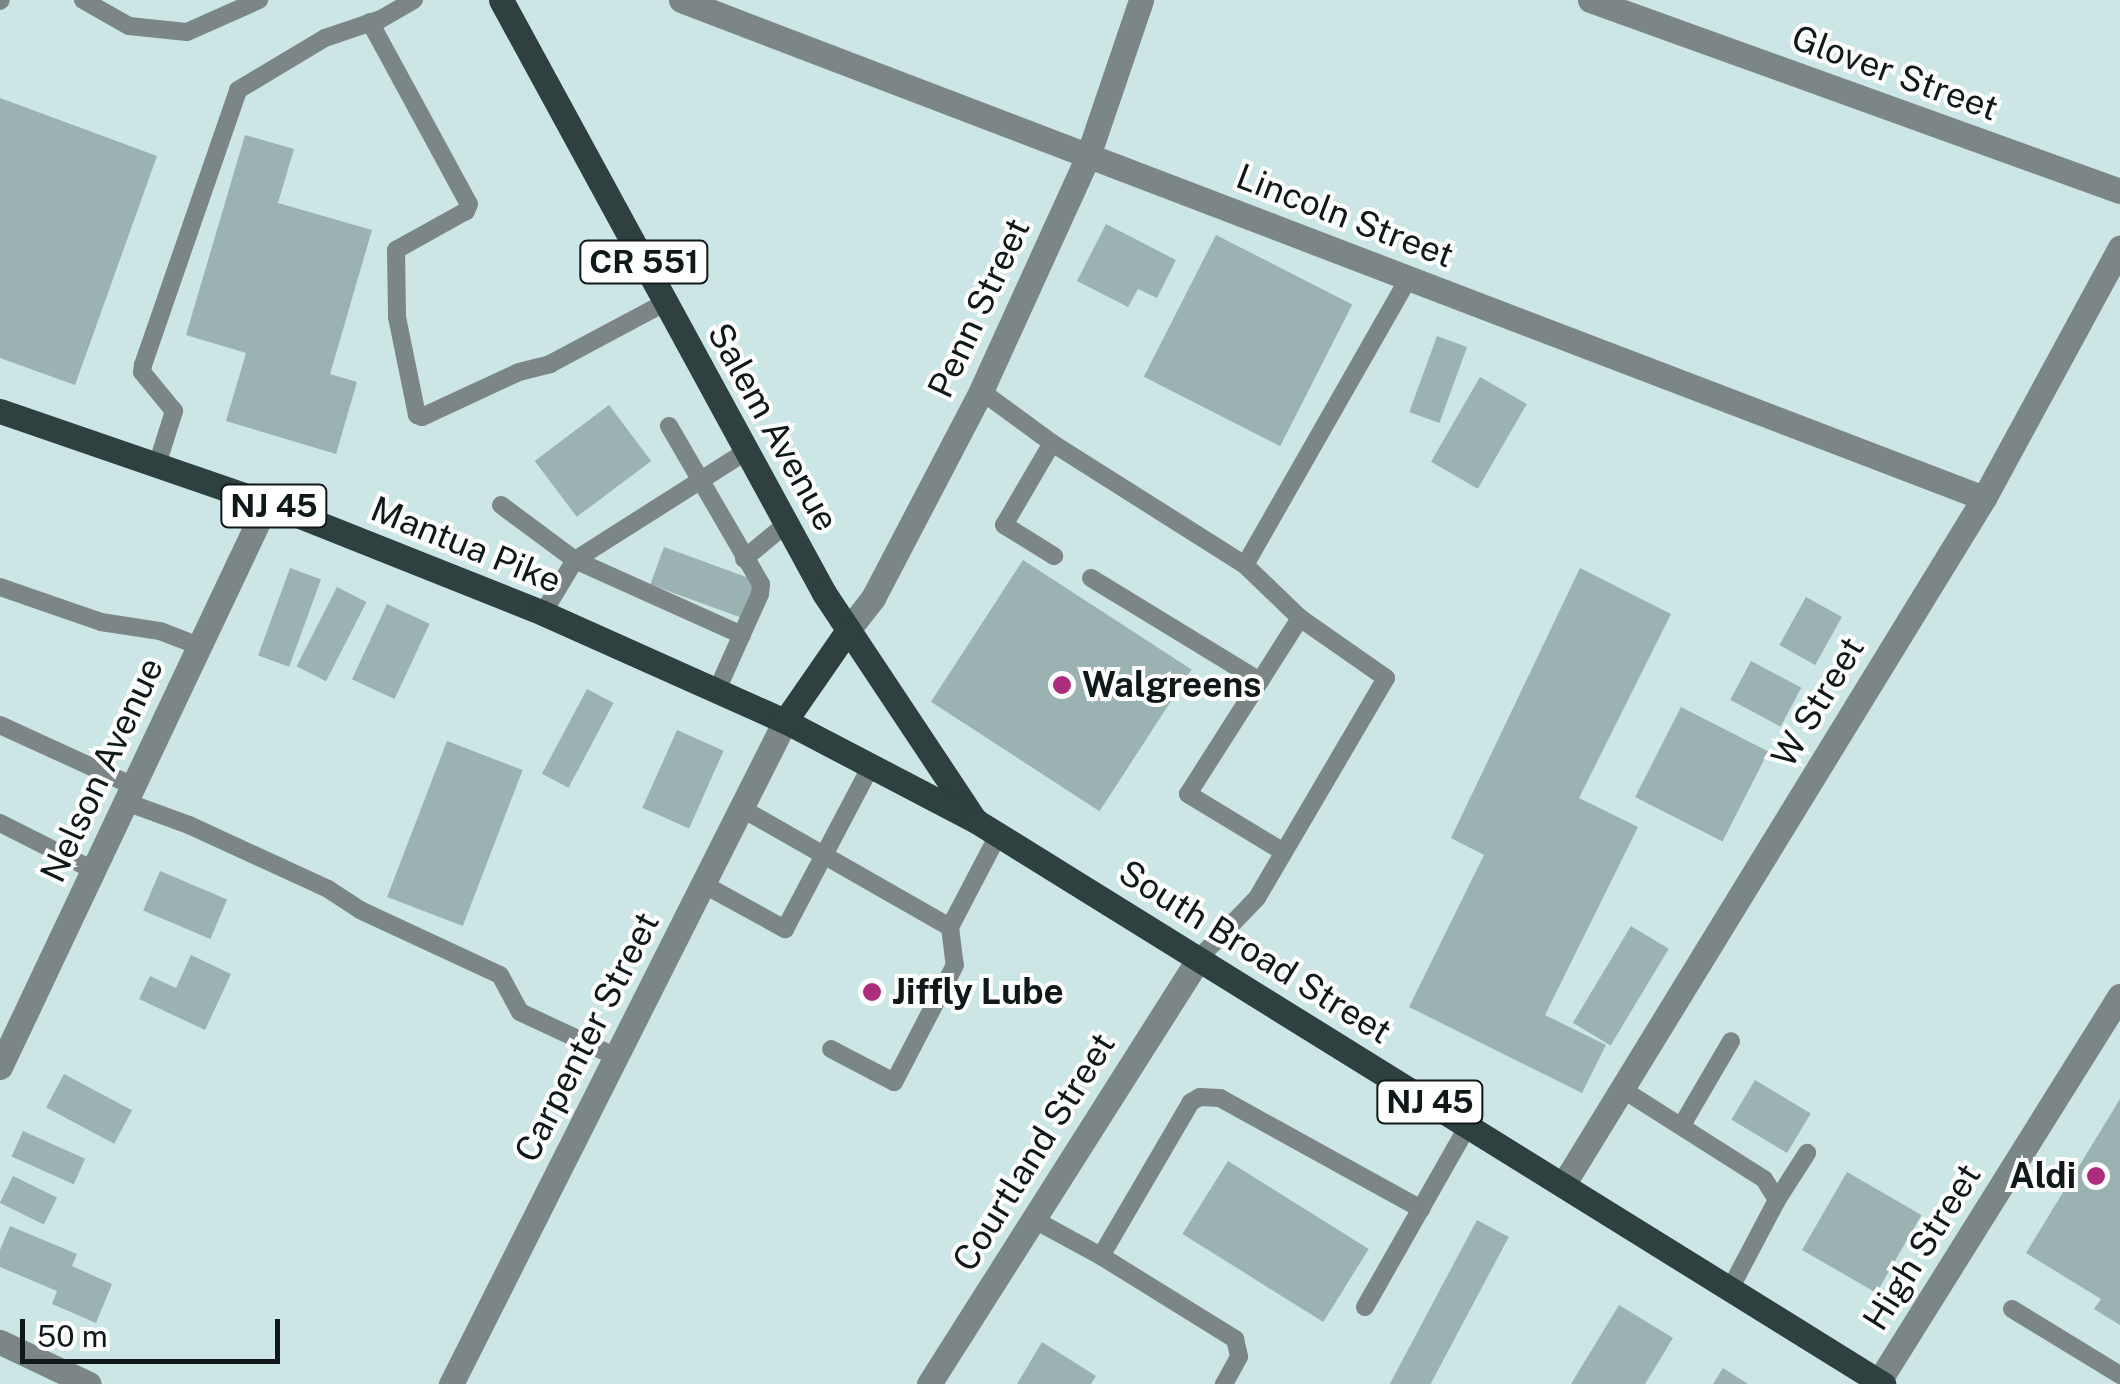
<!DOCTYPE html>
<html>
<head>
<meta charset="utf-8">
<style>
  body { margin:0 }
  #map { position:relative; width:2120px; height:1384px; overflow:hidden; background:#cce5e5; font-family:"Public Sans",sans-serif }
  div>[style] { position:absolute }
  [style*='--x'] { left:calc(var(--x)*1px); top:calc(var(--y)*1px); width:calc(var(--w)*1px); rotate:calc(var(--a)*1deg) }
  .building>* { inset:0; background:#9ab2b2; transform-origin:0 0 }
  .service>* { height:18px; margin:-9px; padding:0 9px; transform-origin:9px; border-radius:9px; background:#7c8686 }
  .minor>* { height:25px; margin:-12.5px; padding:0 12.5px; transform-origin:12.5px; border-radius:12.5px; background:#7c8686 }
  .primary>* { height:25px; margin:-12.5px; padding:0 12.5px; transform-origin:12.5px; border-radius:12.5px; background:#2e4040 }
  .dots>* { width:28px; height:28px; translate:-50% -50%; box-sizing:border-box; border:5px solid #fff; border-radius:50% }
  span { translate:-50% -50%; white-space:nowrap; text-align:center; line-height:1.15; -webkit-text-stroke:8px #fff; paint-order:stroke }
  .shield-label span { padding:2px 8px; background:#fff; border:2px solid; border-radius:8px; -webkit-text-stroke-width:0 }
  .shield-label { font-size:32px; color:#101919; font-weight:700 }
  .street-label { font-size:35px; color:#101919 }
  .poi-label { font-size:35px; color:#101919; font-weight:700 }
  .left { translate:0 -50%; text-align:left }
  .right { translate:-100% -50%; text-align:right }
  .scale { position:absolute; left:20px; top:1319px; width:260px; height:45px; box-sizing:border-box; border:5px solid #101919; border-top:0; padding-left:12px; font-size:30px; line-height:35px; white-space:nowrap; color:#101919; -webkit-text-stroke:8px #fff; paint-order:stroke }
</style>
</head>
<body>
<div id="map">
  <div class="building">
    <i style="clip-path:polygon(0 98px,157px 156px,75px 385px,0 358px)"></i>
    <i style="clip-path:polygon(245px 135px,294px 149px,278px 203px,372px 230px,330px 374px,357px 382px,336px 454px,226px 421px,246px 353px,186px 335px)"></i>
    <i style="clip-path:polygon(1106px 224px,1176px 260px,1157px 298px,1138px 289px,1128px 307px,1077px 281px)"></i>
    <i style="left:1216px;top:235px;width:153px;height:159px;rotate:27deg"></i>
    <i style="left:1437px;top:336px;width:32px;height:81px;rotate:20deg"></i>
    <i style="left:1480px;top:377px;width:54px;height:98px;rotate:30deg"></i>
    <i style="left:609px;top:405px;width:70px;height:93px;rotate:53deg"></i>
    <i style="left:664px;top:547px;width:97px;height:40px;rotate:20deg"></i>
    <i style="left:1023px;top:560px;width:201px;height:169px;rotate:33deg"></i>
    <i style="left:290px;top:568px;width:33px;height:93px;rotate:20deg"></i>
    <i style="clip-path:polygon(1580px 568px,1671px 614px,1579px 798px,1638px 827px,1545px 1015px,1606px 1045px,1582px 1093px,1409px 1007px,1484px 855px,1451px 838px)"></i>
    <i style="left:337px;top:587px;width:33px;height:89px;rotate:27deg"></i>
    <i style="left:1806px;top:597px;width:41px;height:55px;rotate:29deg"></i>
    <i style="left:387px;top:604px;width:47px;height:83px;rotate:25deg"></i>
    <i style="left:1751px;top:661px;width:57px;height:44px;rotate:28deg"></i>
    <i style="left:587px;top:689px;width:30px;height:96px;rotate:28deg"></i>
    <i style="left:1681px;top:707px;width:98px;height:101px;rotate:27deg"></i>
    <i style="left:677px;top:730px;width:51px;height:85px;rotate:24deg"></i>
    <i style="left:447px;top:741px;width:81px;height:167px;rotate:21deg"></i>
    <i style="left:160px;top:871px;width:73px;height:43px;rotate:23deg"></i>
    <i style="left:1631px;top:926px;width:44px;height:113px;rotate:31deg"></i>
    <i style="clip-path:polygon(191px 955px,231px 974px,205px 1030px,139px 999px,150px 976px,176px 988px)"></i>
    <i style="left:64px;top:1074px;width:77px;height:38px;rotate:28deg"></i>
    <i style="left:1755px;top:1080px;width:65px;height:46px;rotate:31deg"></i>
    <i style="clip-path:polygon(2120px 1099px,2120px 1325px,2094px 1309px,2101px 1299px,2026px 1253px)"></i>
    <i style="left:23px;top:1131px;width:68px;height:28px;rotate:24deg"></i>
    <i style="left:1228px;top:1161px;width:166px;height:86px;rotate:32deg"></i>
    <i style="left:1847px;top:1172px;width:86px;height:90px;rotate:30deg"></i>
    <i style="left:13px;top:1176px;width:49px;height:30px;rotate:26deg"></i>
    <i style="left:1477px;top:1220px;width:36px;height:186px;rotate:28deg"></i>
    <i style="clip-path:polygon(10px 1226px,77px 1254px,72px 1266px,112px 1284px,96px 1323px,52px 1304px,57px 1291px,0 1267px,0 1250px)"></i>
    <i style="clip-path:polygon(1619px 1305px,1673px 1338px,1645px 1384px,1571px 1384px)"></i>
    <i style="clip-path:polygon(1042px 1342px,1096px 1376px,1091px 1384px,1017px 1384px)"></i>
    <i style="clip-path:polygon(1723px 1368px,1748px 1384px,1713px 1384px)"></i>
  </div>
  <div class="service">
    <i style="--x:83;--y:0;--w:53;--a:29.5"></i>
    <i style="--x:129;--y:26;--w:58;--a:5.9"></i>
    <i style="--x:187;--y:32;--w:79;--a:-24"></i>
    <i style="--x:0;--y:1;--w:1;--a:-45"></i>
    <i style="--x:370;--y:22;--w:207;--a:61.5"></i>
    <i style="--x:469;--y:204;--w:8;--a:113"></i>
    <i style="--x:466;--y:211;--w:80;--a:150.9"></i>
    <i style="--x:396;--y:250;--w:67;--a:89.1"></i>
    <i style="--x:397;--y:317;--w:100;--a:78.5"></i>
    <i style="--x:417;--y:415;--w:5;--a:22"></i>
    <i style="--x:422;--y:417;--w:107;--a:-24.9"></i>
    <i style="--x:519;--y:372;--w:32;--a:-14"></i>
    <i style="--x:550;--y:364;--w:132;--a:-28.1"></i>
    <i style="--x:981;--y:391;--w:88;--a:36.2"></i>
    <i style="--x:1052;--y:443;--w:228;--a:32.3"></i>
    <i style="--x:1245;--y:565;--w:76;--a:43.9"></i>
    <i style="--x:1300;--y:618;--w:105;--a:34.9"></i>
    <i style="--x:1386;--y:678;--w:255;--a:120.4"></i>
    <i style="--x:1257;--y:898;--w:83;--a:134"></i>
    <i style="--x:669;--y:426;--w:183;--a:59.8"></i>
    <i style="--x:761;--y:584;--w:10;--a:96"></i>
    <i style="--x:760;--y:594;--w:105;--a:114.1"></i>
    <i style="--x:1052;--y:443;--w:95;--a:120.3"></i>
    <i style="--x:1004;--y:525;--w:59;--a:31.8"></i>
    <i style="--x:157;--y:465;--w:57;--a:-72.5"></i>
    <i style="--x:174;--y:411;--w:50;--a:-129.4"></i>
    <i style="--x:142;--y:372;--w:7;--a:-82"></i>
    <i style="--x:143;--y:365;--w:291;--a:-70.9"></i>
    <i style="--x:238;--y:90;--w:101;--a:-30.9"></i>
    <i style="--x:325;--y:38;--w:59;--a:-18.7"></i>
    <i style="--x:381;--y:19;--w:38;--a:-30"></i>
    <i style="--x:501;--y:505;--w:92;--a:36.6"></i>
    <i style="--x:575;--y:560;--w:183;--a:24.2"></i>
    <i style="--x:744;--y:559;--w:55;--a:-39.8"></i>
    <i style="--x:1245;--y:565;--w:331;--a:-60.3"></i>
    <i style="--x:1091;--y:578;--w:198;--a:31.4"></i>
    <i style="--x:0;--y:587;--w:107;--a:19.1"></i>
    <i style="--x:101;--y:622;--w:60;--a:8.7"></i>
    <i style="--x:160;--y:631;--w:42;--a:21"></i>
    <i style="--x:543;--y:613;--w:62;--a:-58.9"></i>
    <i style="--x:575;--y:560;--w:204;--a:-32.4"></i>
    <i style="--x:0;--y:725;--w:146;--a:24.6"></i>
    <i style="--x:126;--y:802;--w:67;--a:20.1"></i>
    <i style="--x:189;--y:825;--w:153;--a:24.7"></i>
    <i style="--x:328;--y:889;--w:38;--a:33"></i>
    <i style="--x:360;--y:910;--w:154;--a:24.9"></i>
    <i style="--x:500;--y:975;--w:42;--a:61.6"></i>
    <i style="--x:520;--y:1012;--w:106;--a:25.1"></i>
    <i style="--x:741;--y:808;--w:241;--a:29.7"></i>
    <i style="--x:950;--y:927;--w:38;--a:83"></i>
    <i style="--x:955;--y:965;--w:132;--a:117.5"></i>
    <i style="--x:894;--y:1082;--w:71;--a:-152.4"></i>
    <i style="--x:0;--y:823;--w:104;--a:26.8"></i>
    <i style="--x:1282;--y:851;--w:110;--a:-148.8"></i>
    <i style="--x:1188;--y:794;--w:209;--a:-57.5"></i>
    <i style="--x:703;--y:884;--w:94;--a:28.8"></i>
    <i style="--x:785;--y:929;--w:184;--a:-62.2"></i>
    <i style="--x:950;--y:927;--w:104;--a:-62.4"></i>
    <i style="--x:1622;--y:1089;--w:168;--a:32.4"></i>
    <i style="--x:1764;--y:1179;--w:25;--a:58"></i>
    <i style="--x:1777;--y:1200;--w:101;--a:117.8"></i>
    <i style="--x:1682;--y:1125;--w:97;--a:-59.7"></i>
    <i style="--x:1777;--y:1200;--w:56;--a:-57.4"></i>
    <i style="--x:1033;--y:1219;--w:77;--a:28.6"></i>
    <i style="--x:1101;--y:1256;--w:158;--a:31.8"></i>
    <i style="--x:1235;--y:1339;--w:18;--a:77"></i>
    <i style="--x:1239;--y:1357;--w:31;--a:119"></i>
    <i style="--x:1101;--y:1256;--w:178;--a:-59.7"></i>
    <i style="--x:1191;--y:1102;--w:10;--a:-29"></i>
    <i style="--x:1200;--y:1097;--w:20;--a:3"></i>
    <i style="--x:1220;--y:1098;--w:230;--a:28.9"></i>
    <i style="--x:1365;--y:1307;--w:208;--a:-60.4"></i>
    <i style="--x:2012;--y:1309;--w:127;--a:31.4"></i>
  </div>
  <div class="minor">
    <i style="--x:681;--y:0;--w:1395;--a:20.92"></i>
    <i style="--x:1590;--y:0;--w:563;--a:19.82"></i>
    <i style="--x:848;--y:630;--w:41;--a:-52"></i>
    <i style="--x:873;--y:598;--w:233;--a:-62.4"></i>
    <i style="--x:981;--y:391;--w:258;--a:-65.5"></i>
    <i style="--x:1088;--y:156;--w:165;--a:-71.2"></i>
    <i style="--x:0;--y:1067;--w:624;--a:-64.67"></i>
    <i style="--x:1563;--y:1185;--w:806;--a:-58.5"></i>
    <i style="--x:1984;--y:498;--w:285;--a:-61.5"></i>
    <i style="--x:0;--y:1342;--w:98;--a:25.3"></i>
    <i style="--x:1879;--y:1381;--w:454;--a:-58"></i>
    <i style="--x:451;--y:1384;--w:742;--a:-63.26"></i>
    <i style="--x:929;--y:1384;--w:504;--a:-57.63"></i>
  </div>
  <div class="primary">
    <i style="--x:501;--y:0;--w:675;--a:61.42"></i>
    <i style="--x:824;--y:593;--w:269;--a:56.4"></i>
    <i style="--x:0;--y:411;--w:282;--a:19"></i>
    <i style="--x:267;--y:503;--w:297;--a:21.7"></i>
    <i style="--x:543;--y:613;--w:265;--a:24.1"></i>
    <i style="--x:785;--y:721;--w:216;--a:27.6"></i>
    <i style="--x:976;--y:821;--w:1068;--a:31.83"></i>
    <i style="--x:785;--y:721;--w:111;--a:-55.3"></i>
  </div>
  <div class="dots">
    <i style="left:1062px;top:685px;background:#ac2d7c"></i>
    <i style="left:872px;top:992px;background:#ac2d7c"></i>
    <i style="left:2096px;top:1176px;background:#ac2d7c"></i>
  </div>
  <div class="shield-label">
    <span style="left:644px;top:262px">CR 551</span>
    <span style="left:274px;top:506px">NJ 45</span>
    <span style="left:1430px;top:1102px">NJ 45</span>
  </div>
  <div class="street-label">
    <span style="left:1895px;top:73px;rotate:20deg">Glover Street</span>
    <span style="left:1345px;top:216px;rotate:21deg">Lincoln Street</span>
    <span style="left:979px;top:308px;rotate:-65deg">Penn Street</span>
    <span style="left:773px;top:427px;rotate:61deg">Salem Avenue</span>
    <span style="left:466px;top:545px;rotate:22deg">Mantua Pike</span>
    <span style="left:1818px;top:702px;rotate:-59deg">W Street</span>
    <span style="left:102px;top:770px;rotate:-65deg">Nelson Avenue</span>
    <span style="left:1255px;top:952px;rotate:32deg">South Broad Street</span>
    <span style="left:587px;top:1037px;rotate:-63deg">Carpenter Street</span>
    <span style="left:1034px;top:1152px;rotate:-58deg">Courtland Street</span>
    <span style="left:1922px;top:1247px;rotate:-58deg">High Street</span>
  </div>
  <div class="poi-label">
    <span class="left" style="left:1082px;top:685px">Walgreens</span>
    <span class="left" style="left:892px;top:992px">Jiffly Lube</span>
    <span class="right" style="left:2076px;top:1176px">Aldi</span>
  </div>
  <div class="scale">50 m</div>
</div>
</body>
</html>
